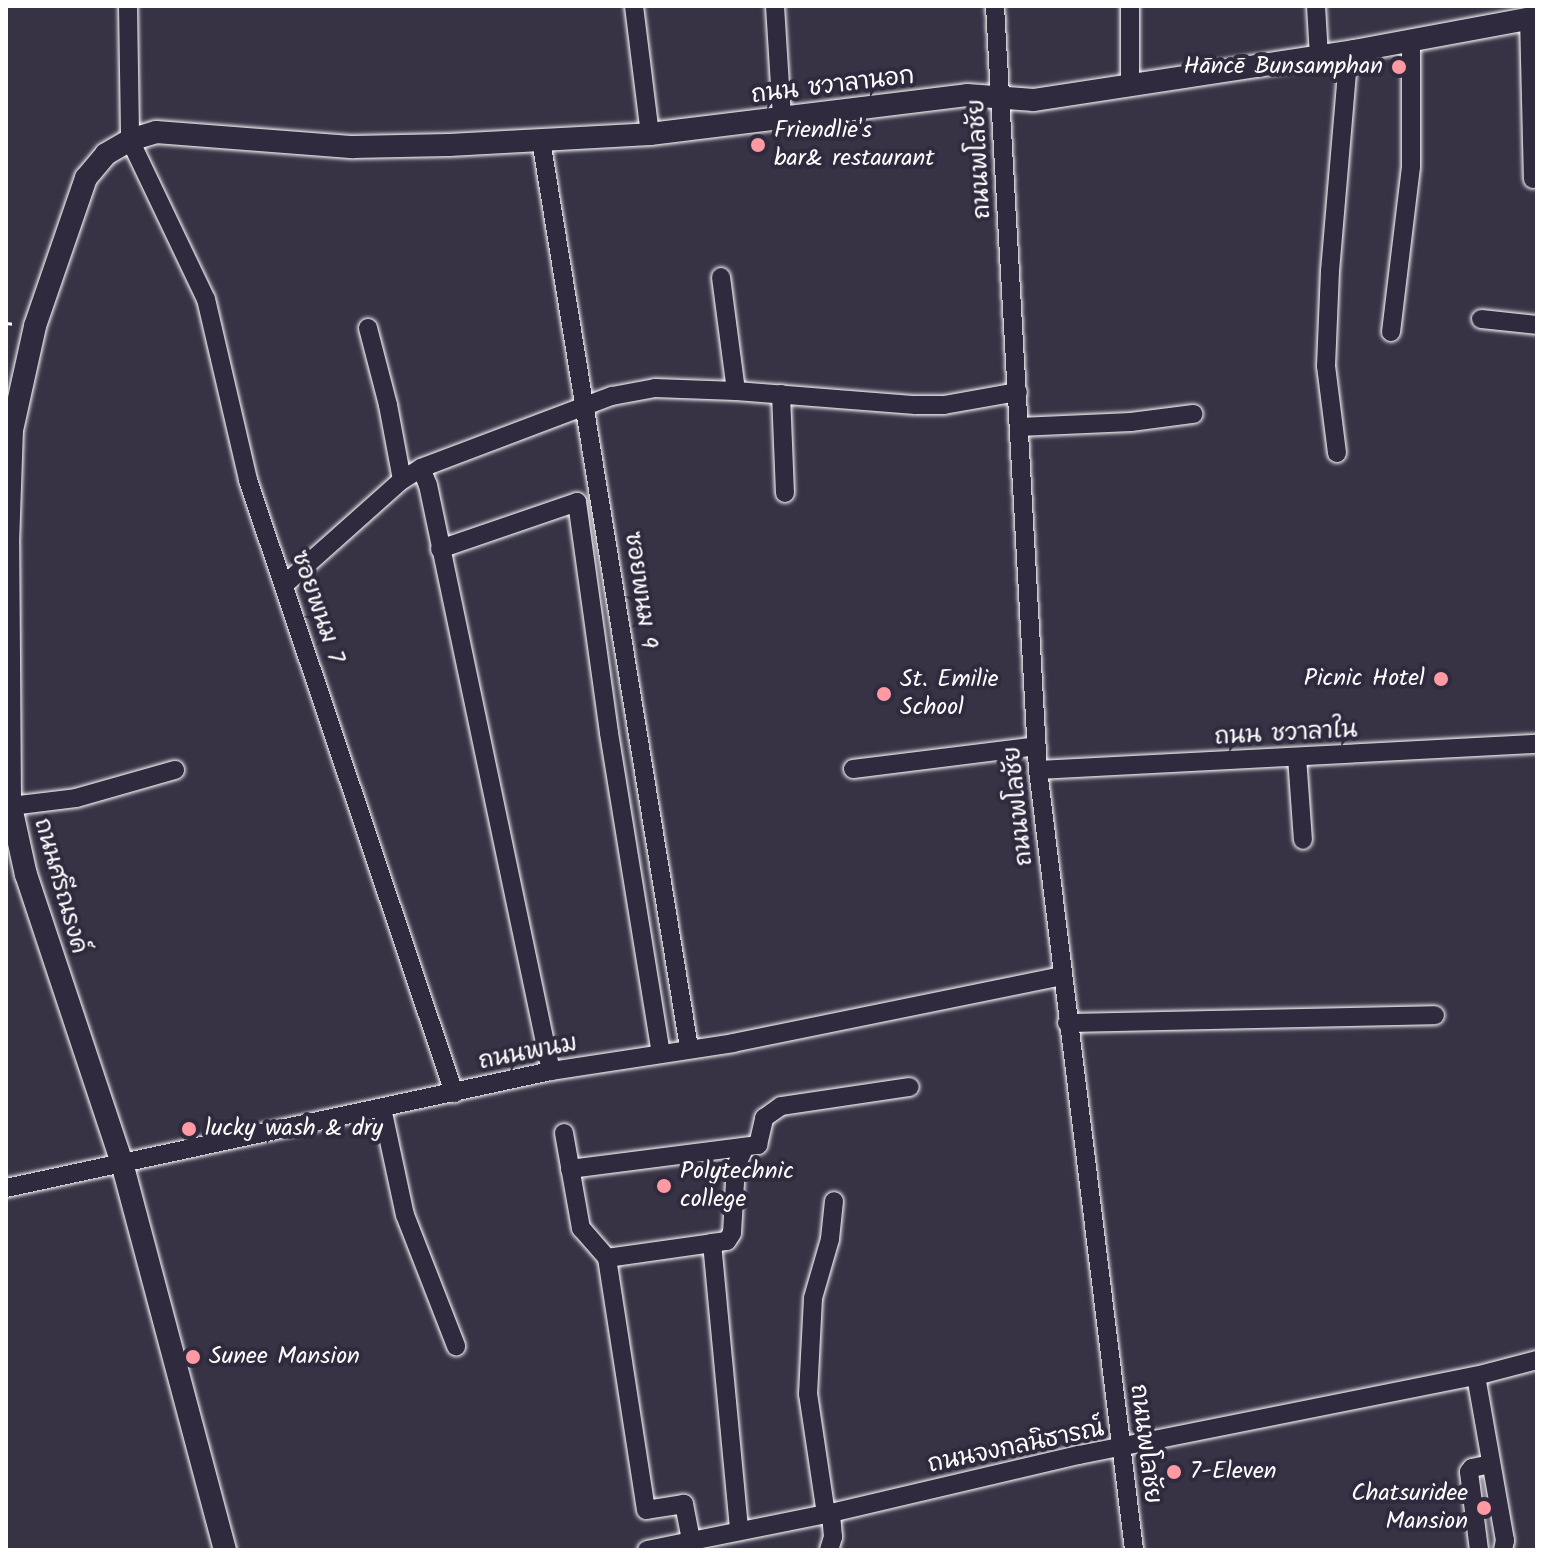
<!DOCTYPE html>
<html>
<head>
<meta charset="utf-8">
<style>
  body { margin:0 }
  #map { position:relative; width:1543px; height:1556px; overflow:hidden; background:#373345; font-family:Kalam,"Playpen Sans Thai",sans-serif }
  div>[style] { position:absolute }
  [style*='--x'] { left:calc(var(--x)*1px); top:calc(var(--y)*1px); width:calc(var(--w)*1px); rotate:calc(var(--a)*1deg) }
  .path>* { height:3px; margin-top:-1.5px; transform-origin:0; background:repeating-linear-gradient(90deg,#fff 0 6px,transparent 0 12px) }
  .roads { filter:drop-shadow(0 0 2px #fff) drop-shadow(0 0 2px #fff) }
  .minor>* { height:18px; margin:-9px; padding:0 9px; transform-origin:9px; border-radius:9px; background:#2f2a3d }
  .major>* { height:22px; margin:-11px; padding:0 11px; transform-origin:11px; border-radius:11px; background:#2f2a3d }
  .dots>* { width:22px; height:22px; translate:-50% -50%; box-sizing:border-box; border:4px solid #2f2a3d; border-radius:50% }
  span { translate:-50% -50%; white-space:nowrap; text-align:center; line-height:1.15; -webkit-text-stroke:8px #2f2a3d; paint-order:stroke }
  .poi-label { font-size:24px; color:#fff }
  .right { translate:-100% -50%; text-align:right }
  .left { translate:0 -50%; text-align:left }
  .street-label { font-size:24px; color:#fff }
  .frame { position:absolute; inset:0; border:8px solid #fff; pointer-events:none }
</style>
</head>
<body>
<div id="map">
  <div class="path">
    <i style="--x:6;--y:323;--w:9;--a:6"></i>
  </div>
  <div class="roads">
    <div class="minor">
      <i style="--x:128;--y:6;--w:134;--a:89.1"></i>
      <i style="--x:130;--y:140;--w:176;--a:64.5"></i>
      <i style="--x:206;--y:299;--w:186;--a:76.9"></i>
      <i style="--x:248;--y:480;--w:647;--a:71.42"></i>
      <i style="--x:634;--y:6;--w:129;--a:82.9"></i>
      <i style="--x:775;--y:6;--w:112;--a:86.4"></i>
      <i style="--x:995;--y:6;--w:765;--a:86.78"></i>
      <i style="--x:1038;--y:770;--w:786;--a:82.98"></i>
      <i style="--x:1316;--y:6;--w:50;--a:86.6"></i>
      <i style="--x:1529;--y:18;--w:161;--a:88.6"></i>
      <i style="--x:1130;--y:86;--w:80;--a:-90"></i>
      <i style="--x:541;--y:140;--w:920;--a:80.74"></i>
      <i style="--x:721;--y:277;--w:115;--a:82.5"></i>
      <i style="--x:1481;--y:319;--w:56;--a:6.1"></i>
      <i style="--x:368;--y:328;--w:80;--a:75.4"></i>
      <i style="--x:388;--y:405;--w:76;--a:79.4"></i>
      <i style="--x:1391;--y:332;--w:167;--a:-83.1"></i>
      <i style="--x:1411;--y:166;--w:125;--a:-90"></i>
      <i style="--x:781;--y:394;--w:99;--a:87.7"></i>
      <i style="--x:1019;--y:427;--w:112;--a:-2.6"></i>
      <i style="--x:1131;--y:422;--w:63;--a:-7.4"></i>
      <i style="--x:1337;--y:453;--w:88;--a:-97.2"></i>
      <i style="--x:1326;--y:366;--w:95;--a:-87.6"></i>
      <i style="--x:1330;--y:271;--w:199;--a:-85.1"></i>
      <i style="--x:1347;--y:73;--w:21;--a:-93"></i>
      <i style="--x:421;--y:468;--w:18;--a:68"></i>
      <i style="--x:428;--y:485;--w:599;--a:78.15"></i>
      <i style="--x:440;--y:549;--w:145;--a:-18.9"></i>
      <i style="--x:577;--y:502;--w:233;--a:82.1"></i>
      <i style="--x:609;--y:733;--w:324;--a:80.8"></i>
      <i style="--x:284;--y:585;--w:158;--a:-41.7"></i>
      <i style="--x:402;--y:480;--w:22;--a:-32"></i>
      <i style="--x:421;--y:468;--w:204;--a:-20.7"></i>
      <i style="--x:612;--y:396;--w:44;--a:-10.5"></i>
      <i style="--x:655;--y:388;--w:81;--a:2.1"></i>
      <i style="--x:736;--y:391;--w:180;--a:4.5"></i>
      <i style="--x:915;--y:405;--w:29;--a:0"></i>
      <i style="--x:944;--y:405;--w:75;--a:-10"></i>
      <i style="--x:1297;--y:757;--w:83;--a:85.9"></i>
      <i style="--x:853;--y:769;--w:185;--a:-7.1"></i>
      <i style="--x:1038;--y:770;--w:500;--a:-3"></i>
      <i style="--x:11;--y:806;--w:65;--a:-7"></i>
      <i style="--x:76;--y:798;--w:103;--a:-15.8"></i>
      <i style="--x:1067;--y:1023;--w:368;--a:-1.2"></i>
      <i style="--x:382;--y:1108;--w:109;--a:77.9"></i>
      <i style="--x:405;--y:1215;--w:141;--a:68.7"></i>
      <i style="--x:564;--y:1133;--w:97;--a:79.9"></i>
      <i style="--x:581;--y:1228;--w:40;--a:49"></i>
      <i style="--x:570;--y:1169;--w:190;--a:-7.3"></i>
      <i style="--x:758;--y:1145;--w:28;--a:-77"></i>
      <i style="--x:764;--y:1118;--w:21;--a:-35"></i>
      <i style="--x:781;--y:1106;--w:130;--a:-8.4"></i>
      <i style="--x:6;--y:1188;--w:557;--a:-12.12"></i>
      <i style="--x:551;--y:1071;--w:184;--a:-8.7"></i>
      <i style="--x:733;--y:1043;--w:335;--a:-11.5"></i>
      <i style="--x:712;--y:1243;--w:15;--a:-8"></i>
      <i style="--x:727;--y:1241;--w:9;--a:-58"></i>
      <i style="--x:732;--y:1233;--w:67;--a:-86.6"></i>
      <i style="--x:736;--y:1166;--w:21;--a:-65"></i>
      <i style="--x:1476;--y:1376;--w:167;--a:80"></i>
      <i style="--x:1505;--y:1540;--w:10;--a:101"></i>
      <i style="--x:826;--y:1514;--w:121;--a:-98.5"></i>
      <i style="--x:808;--y:1394;--w:96;--a:-87"></i>
      <i style="--x:813;--y:1298;--w:61;--a:-73.9"></i>
      <i style="--x:830;--y:1239;--w:38;--a:-84"></i>
      <i style="--x:691;--y:1540;--w:37;--a:-101"></i>
      <i style="--x:684;--y:1504;--w:38;--a:171"></i>
      <i style="--x:646;--y:1510;--w:255;--a:-98.8"></i>
      <i style="--x:607;--y:1258;--w:106;--a:-8.1"></i>
      <i style="--x:712;--y:1243;--w:288;--a:84.6"></i>
      <i style="--x:647;--y:1550;--w:188;--a:-11.4"></i>
      <i style="--x:831;--y:1513;--w:255;--a:-13.2"></i>
      <i style="--x:1079;--y:1455;--w:405;--a:-11.3"></i>
      <i style="--x:1476;--y:1376;--w:63;--a:-14.7"></i>
      <i style="--x:829;--y:1550;--w:14;--a:-73"></i>
      <i style="--x:833;--y:1537;--w:24;--a:-95"></i>
      <i style="--x:1479;--y:1550;--w:79;--a:-97.3"></i>
      <i style="--x:1469;--y:1472;--w:5;--a:-53"></i>
      <i style="--x:1472;--y:1468;--w:19;--a:-12"></i>
    </div>
    <div class="major">
      <i style="--x:225;--y:1550;--w:400;--a:-104.9"></i>
      <i style="--x:122;--y:1163;--w:304;--a:-108.4"></i>
      <i style="--x:26;--y:875;--w:75;--a:-102.4"></i>
      <i style="--x:10;--y:802;--w:258;--a:-90.4"></i>
      <i style="--x:8;--y:544;--w:114;--a:-88"></i>
      <i style="--x:12;--y:430;--w:107;--a:-77.5"></i>
      <i style="--x:35;--y:326;--w:157;--a:-71"></i>
      <i style="--x:86;--y:178;--w:31;--a:-50"></i>
      <i style="--x:106;--y:154;--w:28;--a:-30"></i>
      <i style="--x:130;--y:140;--w:27;--a:-17"></i>
      <i style="--x:156;--y:132;--w:198;--a:4.4"></i>
      <i style="--x:353;--y:147;--w:96;--a:-1.2"></i>
      <i style="--x:449;--y:145;--w:201;--a:-3.1"></i>
      <i style="--x:650;--y:134;--w:319;--a:-7"></i>
      <i style="--x:967;--y:95;--w:67;--a:4.3"></i>
      <i style="--x:1034;--y:100;--w:324;--a:-8.7"></i>
      <i style="--x:1354;--y:51;--w:186;--a:-10.5"></i>
    </div>
  </div>
  <div class="dots">
    <i style="left:1399px;top:67px;background:#ff9aa2"></i>
    <i style="left:758px;top:145px;background:#ff9aa2"></i>
    <i style="left:1441px;top:679px;background:#ff9aa2"></i>
    <i style="left:884px;top:694px;background:#ff9aa2"></i>
    <i style="left:189px;top:1129px;background:#ff9aa2"></i>
    <i style="left:664px;top:1186px;background:#ff9aa2"></i>
    <i style="left:193px;top:1357px;background:#ff9aa2"></i>
    <i style="left:1174px;top:1472px;background:#ff9aa2"></i>
    <i style="left:1484px;top:1508px;background:#ff9aa2"></i>
  </div>
  <div class="poi-label">
    <span class="right" style="left:1383px;top:67px">Hāncē Bunsamphan</span>
    <span class="left" style="left:774px;top:145px">Friendlie's<br>bar&amp; restaurant</span>
    <span class="right" style="left:1425px;top:679px">Picnic Hotel</span>
    <span class="left" style="left:900px;top:694px">St. Emilie<br>School</span>
    <span class="left" style="left:205px;top:1129px">lucky wash &amp; dry</span>
    <span class="left" style="left:680px;top:1186px">Polytechnic<br>college</span>
    <span class="left" style="left:209px;top:1357px">Sunee Mansion</span>
    <span class="left" style="left:1190px;top:1472px">7-Eleven</span>
    <span class="right" style="left:1468px;top:1508px">Chatsuridee<br>Mansion</span>
  </div>
  <div class="street-label">
    <span style="left:833px;top:86px;rotate:-7deg">ถนน ชวาลานอก</span>
    <span style="left:980px;top:159px;rotate:-93deg">ถนนพโลชัย</span>
    <span style="left:640px;top:590px;rotate:82deg">ซอยพนม 9</span>
    <span style="left:317px;top:607px;rotate:71deg">ซอยพนม 7</span>
    <span style="left:1286px;top:734px;rotate:-3deg">ถนน ชวาลาใน</span>
    <span style="left:1019px;top:806px;rotate:-96deg">ถนนพโลชัย</span>
    <span style="left:60px;top:886px;rotate:74deg">ถนนศรีณรงค์</span>
    <span style="left:528px;top:1053px;rotate:-11deg">ถนนพนม</span>
    <span style="left:1145px;top:1444px;rotate:83deg">ถนนพโลชัย</span>
    <span style="left:1016px;top:1447px;rotate:-12deg">ถนนจงกลนิธารณ์</span>
  </div>
  <div class="frame"></div>
</div>
</body>
</html>
